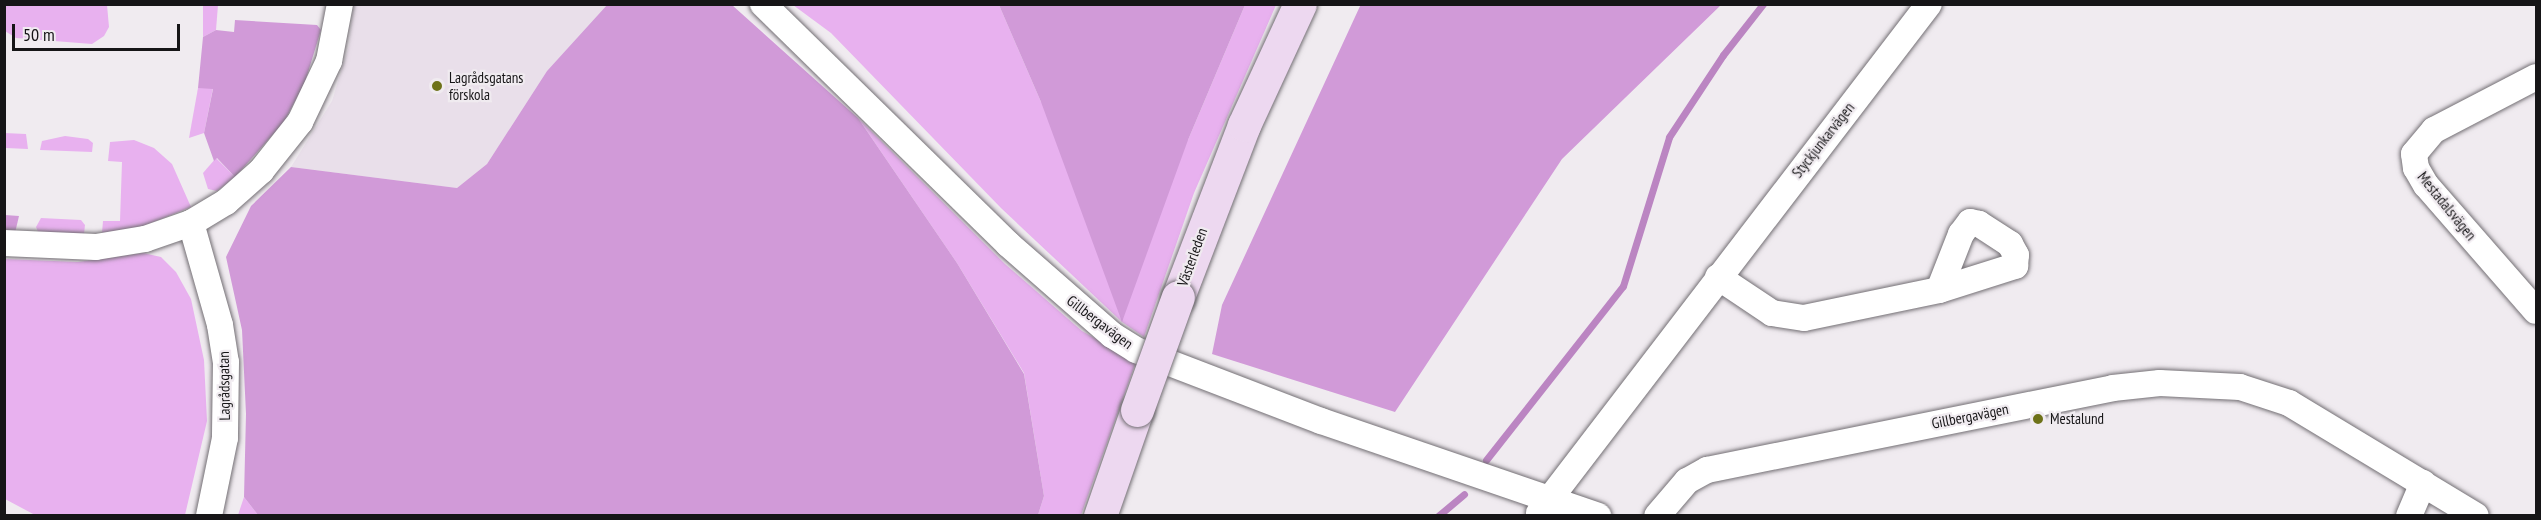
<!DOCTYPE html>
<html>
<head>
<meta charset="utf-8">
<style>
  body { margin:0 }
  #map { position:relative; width:2541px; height:520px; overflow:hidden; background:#f0ebf0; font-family:"PT Sans Narrow",sans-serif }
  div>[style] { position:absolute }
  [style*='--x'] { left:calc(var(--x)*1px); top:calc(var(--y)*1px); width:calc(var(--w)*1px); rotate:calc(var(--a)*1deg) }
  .built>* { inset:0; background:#e9dfea }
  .green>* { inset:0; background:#e8b1ef }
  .forest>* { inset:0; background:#d19ad8 }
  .stream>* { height:7px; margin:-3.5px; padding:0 3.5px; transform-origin:3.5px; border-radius:3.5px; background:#bb85c2 }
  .roads { filter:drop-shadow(0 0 2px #736f74) drop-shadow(0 0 2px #736f74) }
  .minor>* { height:26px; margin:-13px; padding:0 13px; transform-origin:13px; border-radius:13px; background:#fff }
  .secondary>* { height:33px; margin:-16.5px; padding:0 16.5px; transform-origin:16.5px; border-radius:16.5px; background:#edd8f0 }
  .bridges { filter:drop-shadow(0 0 2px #736f74) drop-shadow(0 0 2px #736f74) }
  .secondary-bridge>* { height:33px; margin:-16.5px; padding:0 16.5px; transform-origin:16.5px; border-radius:16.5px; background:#edd8f0 }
  .dots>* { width:16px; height:16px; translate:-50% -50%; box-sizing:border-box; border:3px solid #f0ebf0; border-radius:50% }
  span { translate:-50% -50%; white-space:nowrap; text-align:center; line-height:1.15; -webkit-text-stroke:4.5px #f0ebf0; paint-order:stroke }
  .poi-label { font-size:15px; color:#161517 }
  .left { translate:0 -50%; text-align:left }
  .street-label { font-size:15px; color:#161517 }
  .frame { position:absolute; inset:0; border:6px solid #161517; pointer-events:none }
  .scale { position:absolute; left:12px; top:24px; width:168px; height:27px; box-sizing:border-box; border:3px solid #161517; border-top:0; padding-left:8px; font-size:18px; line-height:21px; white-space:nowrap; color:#161517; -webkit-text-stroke:4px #f0ebf0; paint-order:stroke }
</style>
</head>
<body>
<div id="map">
  <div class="built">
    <i style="clip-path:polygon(353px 5px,607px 5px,547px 71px,487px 164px,457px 188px,291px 167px,332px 101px,349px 46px)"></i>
  </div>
  <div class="green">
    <i style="clip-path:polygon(4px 5px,107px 5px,109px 27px,104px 36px,92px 44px,16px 38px,5px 31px)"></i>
    <i style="clip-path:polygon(203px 5px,218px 5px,216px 30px,203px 37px)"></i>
    <i style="clip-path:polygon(793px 5px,999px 5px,1041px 102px,1188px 140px,1245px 5px,1276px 5px,1194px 193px,1144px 337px,1122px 322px,1001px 208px,831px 33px)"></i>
    <i style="clip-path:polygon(198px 88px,213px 88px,204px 133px,189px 138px)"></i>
    <i style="clip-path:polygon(858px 118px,1005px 264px,1082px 331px,1136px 362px,1081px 515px,1038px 515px,1044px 496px,1024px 373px,957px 263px)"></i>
    <i style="clip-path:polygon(4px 133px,26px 134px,28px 149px,6px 148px,5px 155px)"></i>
    <i style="clip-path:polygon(65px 136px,88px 139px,93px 143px,92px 152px,40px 150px,42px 141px)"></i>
    <i style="clip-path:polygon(134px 140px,154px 148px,172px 164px,191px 207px,141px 227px,102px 233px,103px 221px,120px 221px,122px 162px,108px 161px,110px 142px)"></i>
    <i style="clip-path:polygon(216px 158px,235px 177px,217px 191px,208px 189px,203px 173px)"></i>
    <i style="clip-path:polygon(41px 218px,81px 220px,85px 225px,84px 234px,39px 234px,36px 227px)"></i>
    <i style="clip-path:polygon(143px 253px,161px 257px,176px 272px,191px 299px,204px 360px,207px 421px,185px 515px,35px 515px,5px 499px,5px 259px,78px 262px)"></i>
    <i style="clip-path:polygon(244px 497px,258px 515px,238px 515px)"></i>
  </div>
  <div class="forest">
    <i style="clip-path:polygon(1361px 4px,1721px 5px,1562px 159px,1395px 412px,1212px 354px,1222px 305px)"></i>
    <i style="clip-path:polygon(607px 5px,732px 5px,858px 118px,957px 263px,1024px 374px,1044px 496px,1038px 515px,258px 515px,244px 497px,246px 414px,242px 330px,226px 257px,251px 206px,291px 167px,457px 188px,487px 164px,547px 71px)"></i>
    <i style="clip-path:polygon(999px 5px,1245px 5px,1188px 140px,1122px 322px,1041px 102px)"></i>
    <i style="clip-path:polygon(235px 20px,317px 25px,321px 30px,305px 82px,284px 122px,235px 177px,217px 158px,214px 161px,204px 133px,213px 89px,198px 88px,203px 37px,216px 30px,234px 32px)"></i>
    <i style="clip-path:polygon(5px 215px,19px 216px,15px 233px,5px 231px)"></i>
  </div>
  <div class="stream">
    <i style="--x:1486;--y:460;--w:221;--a:-51.8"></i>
    <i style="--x:1623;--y:286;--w:156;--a:-72.8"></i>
    <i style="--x:1669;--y:137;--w:98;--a:-56.6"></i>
    <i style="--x:1723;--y:55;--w:65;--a:-51.9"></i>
    <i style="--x:1438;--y:516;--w:34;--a:-40"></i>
  </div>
  <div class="roads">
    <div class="minor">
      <i style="--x:763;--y:4;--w:343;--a:44.4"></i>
      <i style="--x:1008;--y:244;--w:138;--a:41.2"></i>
      <i style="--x:1112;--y:335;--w:28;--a:32"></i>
      <i style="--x:1136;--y:350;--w:198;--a:21"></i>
      <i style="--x:1321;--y:421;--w:293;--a:18.9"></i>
      <i style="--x:2536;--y:77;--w:115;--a:152.5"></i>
      <i style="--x:2434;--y:130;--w:31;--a:130"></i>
      <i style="--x:2414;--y:154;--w:14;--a:82"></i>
      <i style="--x:2416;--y:168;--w:20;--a:60"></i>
      <i style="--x:2426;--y:185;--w:167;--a:48.9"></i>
      <i style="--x:191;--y:223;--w:106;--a:74.1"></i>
      <i style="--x:220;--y:325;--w:37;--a:81"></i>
      <i style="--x:226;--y:362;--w:76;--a:90.8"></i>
      <i style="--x:225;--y:438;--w:80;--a:101.6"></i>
      <i style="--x:4;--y:243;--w:92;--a:2.5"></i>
      <i style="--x:96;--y:247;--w:50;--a:-9.3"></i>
      <i style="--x:145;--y:239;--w:49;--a:-19.2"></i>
      <i style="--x:191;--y:223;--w:41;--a:-31"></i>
      <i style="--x:226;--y:202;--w:47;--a:-41.5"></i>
      <i style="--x:261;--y:171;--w:63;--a:-51.5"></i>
      <i style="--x:300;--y:122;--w:68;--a:-64.6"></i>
      <i style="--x:329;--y:61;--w:58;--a:-79.1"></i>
      <i style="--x:1718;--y:277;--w:65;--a:33.7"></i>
      <i style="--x:1772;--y:313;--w:32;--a:9"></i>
      <i style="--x:1804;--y:318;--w:138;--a:-11.7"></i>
      <i style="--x:1939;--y:290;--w:80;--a:-17.5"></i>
      <i style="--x:2015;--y:266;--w:11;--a:-85"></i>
      <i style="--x:2016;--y:255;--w:13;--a:-119"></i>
      <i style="--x:2010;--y:244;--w:37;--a:-147"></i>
      <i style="--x:1979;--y:224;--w:9;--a:-167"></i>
      <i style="--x:1970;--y:222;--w:15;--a:127"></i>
      <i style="--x:1961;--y:234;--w:60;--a:111.4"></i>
      <i style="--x:1539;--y:513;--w:641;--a:-52.54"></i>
      <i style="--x:1657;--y:516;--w:46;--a:-49.4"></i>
      <i style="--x:1687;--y:481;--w:23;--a:-29"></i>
      <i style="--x:1707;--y:470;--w:414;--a:-11.4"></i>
      <i style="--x:2113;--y:388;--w:47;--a:-6.1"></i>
      <i style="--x:2160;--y:383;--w:80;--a:2.9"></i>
      <i style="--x:2240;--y:387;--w:52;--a:18.1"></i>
      <i style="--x:2289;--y:403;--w:218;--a:31.1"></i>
      <i style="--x:2409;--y:516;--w:36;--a:-67"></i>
    </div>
    <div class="secondary">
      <i style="--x:1178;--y:297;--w:184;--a:-69"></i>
      <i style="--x:1244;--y:125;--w:133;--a:-65.2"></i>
      <i style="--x:1100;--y:516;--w:112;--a:-70.8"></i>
    </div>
  </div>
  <div class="bridges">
    <div class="secondary-bridge">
      <i style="--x:1137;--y:410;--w:120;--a:-70.1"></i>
    </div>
  </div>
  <div class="dots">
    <i style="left:437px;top:86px;background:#6e7219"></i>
    <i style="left:2038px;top:419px;background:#6e7219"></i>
  </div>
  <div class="poi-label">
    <span class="left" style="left:449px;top:86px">Lagrådsgatans<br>förskola</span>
    <span class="left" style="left:2050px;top:419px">Mestalund</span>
  </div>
  <div class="street-label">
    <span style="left:1823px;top:140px;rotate:-52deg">Styckjunkarvägen</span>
    <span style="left:2447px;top:206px;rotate:51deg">Mestadalsvägen</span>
    <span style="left:1192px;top:257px;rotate:-70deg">Västerleden</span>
    <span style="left:1100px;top:322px;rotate:37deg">Gillbergavägen</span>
    <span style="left:224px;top:386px;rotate:-91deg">Lagrådsgatan</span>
    <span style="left:1970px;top:416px;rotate:-11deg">Gillbergavägen</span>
  </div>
  <div class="frame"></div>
  <div class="scale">50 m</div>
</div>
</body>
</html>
